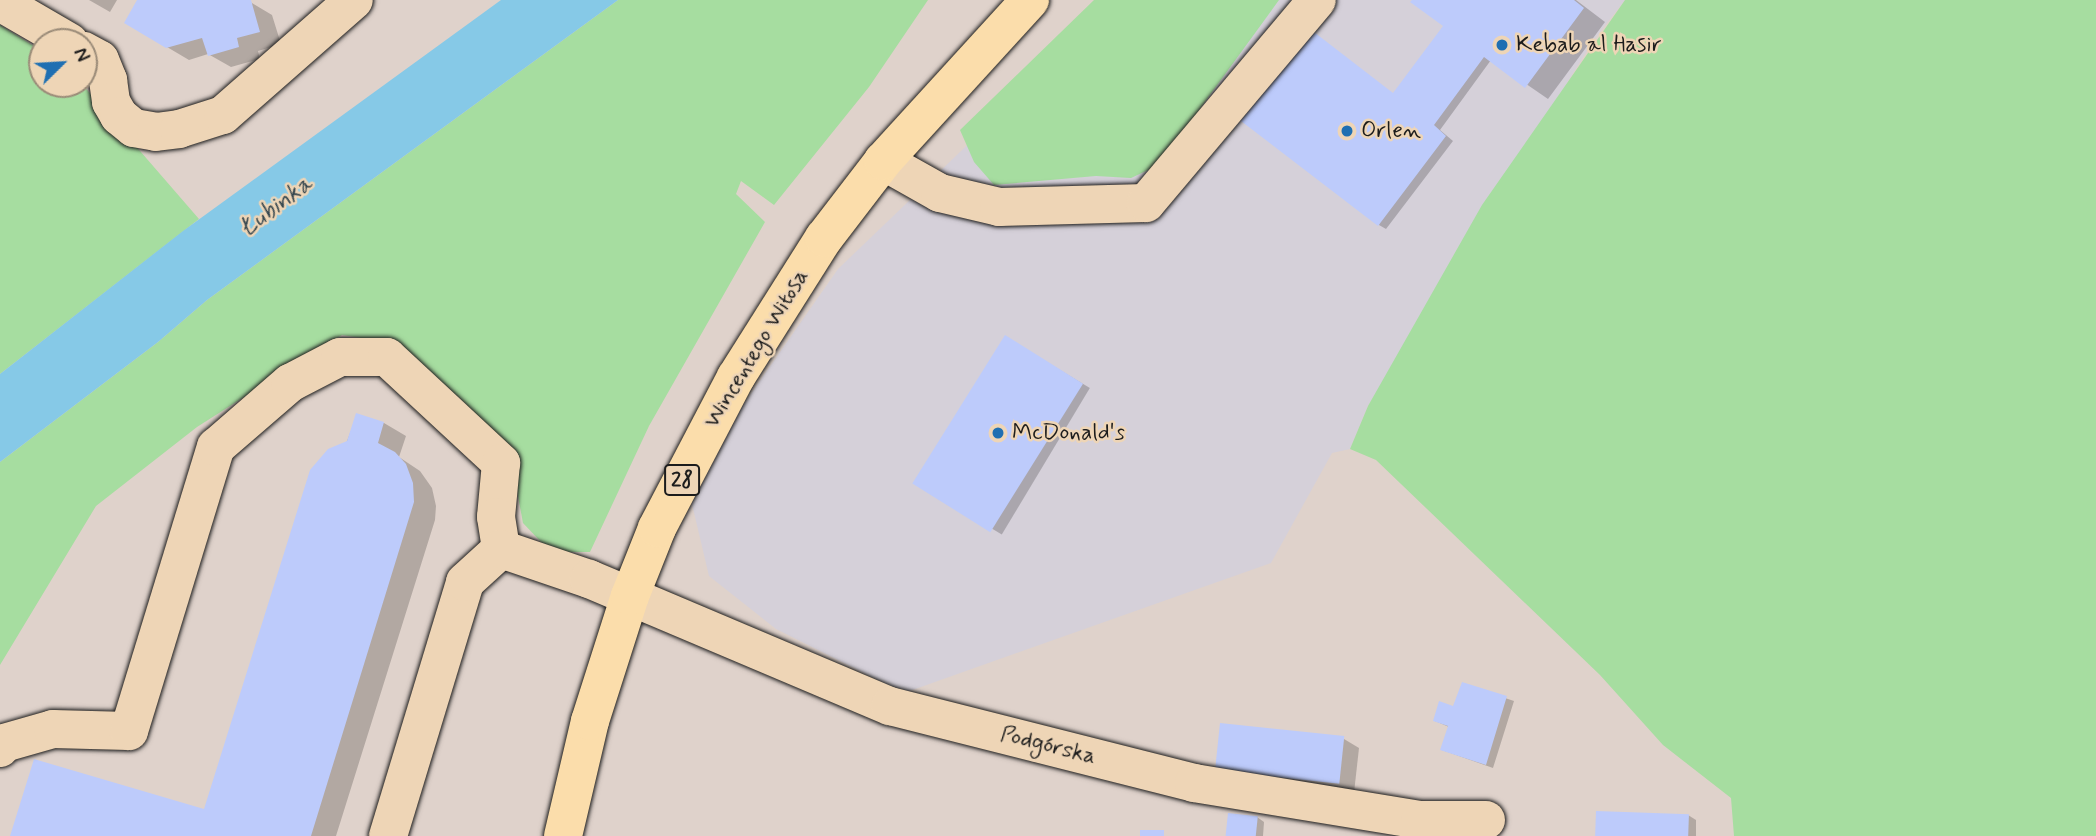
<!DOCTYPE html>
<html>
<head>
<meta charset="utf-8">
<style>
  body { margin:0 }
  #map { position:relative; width:2096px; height:836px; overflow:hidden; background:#dfd2cb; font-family:Mynerve,sans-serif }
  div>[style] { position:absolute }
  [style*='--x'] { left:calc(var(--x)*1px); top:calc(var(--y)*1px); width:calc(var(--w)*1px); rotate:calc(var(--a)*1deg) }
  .built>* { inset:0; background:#d5d0d9 }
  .green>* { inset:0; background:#a6dda0 }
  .water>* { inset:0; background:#86c9e7 }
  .shadow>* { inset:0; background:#0003; transform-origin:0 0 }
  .building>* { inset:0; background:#bdcbfb; transform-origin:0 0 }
  .roads { filter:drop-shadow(0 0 2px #1c1c1c) drop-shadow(0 0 2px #1c1c1c) }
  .minor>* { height:38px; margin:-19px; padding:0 19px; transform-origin:19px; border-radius:19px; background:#eed5b6 }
  .major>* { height:38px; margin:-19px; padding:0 19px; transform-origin:19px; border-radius:19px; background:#fbddab }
  .dots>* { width:19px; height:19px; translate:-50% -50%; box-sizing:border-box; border:4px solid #eed5b6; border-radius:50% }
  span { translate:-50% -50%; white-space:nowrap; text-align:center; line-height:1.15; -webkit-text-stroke:5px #eed5b6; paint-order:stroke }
  .shield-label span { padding:2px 5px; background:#eed5b6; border:2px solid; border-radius:5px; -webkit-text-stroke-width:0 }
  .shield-label { font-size:21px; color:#1c1c1c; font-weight:700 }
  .poi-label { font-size:23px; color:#1c1c1c }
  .left { translate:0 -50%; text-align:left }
  .street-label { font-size:23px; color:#1c1c1c }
  .water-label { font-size:24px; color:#36474f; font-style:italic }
  .north { position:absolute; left:28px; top:28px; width:70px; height:70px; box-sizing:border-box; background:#eed5b6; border:2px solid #9a8b78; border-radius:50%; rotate:66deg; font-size:19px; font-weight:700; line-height:28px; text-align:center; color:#1c1c1c }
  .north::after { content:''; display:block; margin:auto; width:24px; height:32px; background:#1f6fb2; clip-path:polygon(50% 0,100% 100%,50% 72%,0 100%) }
</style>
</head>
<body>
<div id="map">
  <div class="built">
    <i style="clip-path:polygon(1125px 0,1625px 0,1593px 41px,1368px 406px,1350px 449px,1332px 453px,1271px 563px,904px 693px,776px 629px,709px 576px,691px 500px,715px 445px,838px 269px,1009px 105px)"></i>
  </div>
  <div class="green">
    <i style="clip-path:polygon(618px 0,928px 0,869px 87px,774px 205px,741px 181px,736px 194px,765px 222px,649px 426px,590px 552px,561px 552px,541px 542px,523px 523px,511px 459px,466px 404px,399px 344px,342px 335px,197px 427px,96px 506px,0 665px,0 462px,158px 342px,207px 300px)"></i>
    <i style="clip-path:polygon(1094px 0,1279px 0,1159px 165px,1131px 178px,1096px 176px,994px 185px,974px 162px,960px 130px)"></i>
    <i style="clip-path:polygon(1625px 0,2096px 0,2096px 836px,1734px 836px,1731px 798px,1663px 745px,1600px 675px,1376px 460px,1350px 449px,1368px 406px,1482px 205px)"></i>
    <i style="clip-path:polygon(0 25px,42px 51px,42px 84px,82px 84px,199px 219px,0 374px)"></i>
  </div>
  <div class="water">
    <i style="clip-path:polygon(501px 0,618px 0,207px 300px,158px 342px,0 462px,0 374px,183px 231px)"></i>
  </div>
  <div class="shadow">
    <i style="clip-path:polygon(89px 0,117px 0,110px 12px)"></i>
    <i style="clip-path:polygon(139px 0,247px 0,272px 15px,281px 44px,258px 51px,260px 59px,231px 67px,208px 54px,189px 60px,167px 47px)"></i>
    <i style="clip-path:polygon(1414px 0,1576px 0,1605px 22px,1548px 99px,1491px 60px,1440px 130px,1453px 141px,1386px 229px,1379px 225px,1394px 95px,1445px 26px)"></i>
    <i style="left:1005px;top:337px;width:99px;height:171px;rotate:31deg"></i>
    <i style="clip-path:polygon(357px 415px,384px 423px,406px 436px,399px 457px,420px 471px,432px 488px,436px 506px,435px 520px,336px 836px,11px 836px,205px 811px)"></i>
    <i style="clip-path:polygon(1463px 684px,1514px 701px,1493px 768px,1442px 750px,1449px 727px,1435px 721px,1455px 708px)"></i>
    <i style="clip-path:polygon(1222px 725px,1344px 739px,1359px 748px,1354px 793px,1232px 779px)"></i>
    <i style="clip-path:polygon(1688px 815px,1696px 820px,1696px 836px,1598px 836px)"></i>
    <i style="clip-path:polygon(1257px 817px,1264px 822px,1263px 836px,1227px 836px)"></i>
  </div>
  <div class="building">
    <i style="clip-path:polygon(137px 0,251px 0,260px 32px,237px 38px,239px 47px,208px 56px,202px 38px,166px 48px,124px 23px)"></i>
    <i style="clip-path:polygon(1412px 0,1574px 0,1584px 8px,1525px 88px,1484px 57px,1434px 125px,1446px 136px,1378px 226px,1241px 121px,1310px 29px,1393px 93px,1443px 26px,1410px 2px)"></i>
    <i style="left:1005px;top:335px;width:92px;height:175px;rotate:32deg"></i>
    <i style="clip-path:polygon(356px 413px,384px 422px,378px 443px,395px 452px,406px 464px,413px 483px,414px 502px,311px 836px,10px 836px,34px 759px,204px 809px,310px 470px,328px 449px,347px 441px)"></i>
    <i style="clip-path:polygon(1462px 682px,1507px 696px,1486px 765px,1440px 750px,1448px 726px,1433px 721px,1439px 701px,1453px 706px)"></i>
    <i style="left:1220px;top:723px;width:125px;height:48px;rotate:6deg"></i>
    <i style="left:1596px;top:811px;width:93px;height:25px;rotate:2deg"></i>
    <i style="left:1228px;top:813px;width:30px;height:23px;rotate:6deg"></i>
    <i style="left:1140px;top:830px;width:24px;height:6px"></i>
  </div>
  <div class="roads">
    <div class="minor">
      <i style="--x:0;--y:2;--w:80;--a:30.1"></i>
      <i style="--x:84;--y:51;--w:18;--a:29"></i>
      <i style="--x:100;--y:60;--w:22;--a:68"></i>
      <i style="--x:108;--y:80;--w:22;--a:82"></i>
      <i style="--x:111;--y:102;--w:16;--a:60"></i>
      <i style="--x:119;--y:116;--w:19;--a:39"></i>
      <i style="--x:134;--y:128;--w:22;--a:10"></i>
      <i style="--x:156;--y:132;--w:23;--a:-7"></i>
      <i style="--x:179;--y:129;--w:46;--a:-17.7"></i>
      <i style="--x:223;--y:115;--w:174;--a:-41.3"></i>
      <i style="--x:883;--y:161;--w:65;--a:29.3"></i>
      <i style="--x:940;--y:193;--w:61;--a:13.3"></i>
      <i style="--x:999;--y:207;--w:147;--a:-1.6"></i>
      <i style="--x:1146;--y:203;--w:265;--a:-49.9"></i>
      <i style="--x:0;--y:748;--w:6;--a:-51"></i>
      <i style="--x:4;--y:743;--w:51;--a:-15.9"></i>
      <i style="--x:53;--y:729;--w:76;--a:1.5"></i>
      <i style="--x:129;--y:731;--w:297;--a:-73"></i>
      <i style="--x:216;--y:447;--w:98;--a:-40.9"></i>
      <i style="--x:290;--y:383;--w:56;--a:-27.5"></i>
      <i style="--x:340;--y:357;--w:47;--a:0"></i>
      <i style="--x:387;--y:357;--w:156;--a:42.9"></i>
      <i style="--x:501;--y:463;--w:54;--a:95.3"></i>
      <i style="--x:496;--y:517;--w:32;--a:81"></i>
      <i style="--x:388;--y:836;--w:265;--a:-73.1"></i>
      <i style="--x:465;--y:582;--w:49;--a:-42.5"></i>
      <i style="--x:501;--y:549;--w:93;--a:18.8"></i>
      <i style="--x:589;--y:579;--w:327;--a:22.9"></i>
      <i style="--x:890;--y:706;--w:314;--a:14.2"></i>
      <i style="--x:1194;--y:783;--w:229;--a:9.3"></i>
      <i style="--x:1420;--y:820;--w:66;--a:0"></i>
    </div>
    <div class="major">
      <i style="--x:563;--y:836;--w:118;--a:-76.8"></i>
      <i style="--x:590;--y:721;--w:131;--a:-72.3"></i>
      <i style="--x:630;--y:596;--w:73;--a:-68.3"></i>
      <i style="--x:657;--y:528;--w:170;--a:-62.4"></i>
      <i style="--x:736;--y:377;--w:165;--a:-57.7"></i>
      <i style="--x:824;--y:238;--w:97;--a:-52.5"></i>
      <i style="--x:883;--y:161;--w:218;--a:-47.6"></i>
    </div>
  </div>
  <div class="dots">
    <i style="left:1502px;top:45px;background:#1f6fb2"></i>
    <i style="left:1347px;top:131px;background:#1f6fb2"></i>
    <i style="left:998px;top:433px;background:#1f6fb2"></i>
  </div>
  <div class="shield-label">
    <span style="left:682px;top:480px">28</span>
  </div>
  <div class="poi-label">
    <span class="left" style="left:1516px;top:45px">Kebab al Hasir</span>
    <span class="left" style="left:1361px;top:131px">Orlen</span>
    <span class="left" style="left:1012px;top:433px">McDonald's</span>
  </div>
  <div class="street-label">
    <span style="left:757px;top:349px;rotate:-59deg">Wincentego Witosa</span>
    <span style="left:1048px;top:746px;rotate:14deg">Podgórska</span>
  </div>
  <div class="water-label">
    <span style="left:276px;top:207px;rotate:-37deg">Łubinka</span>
  </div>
  <div class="north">N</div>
</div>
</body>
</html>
